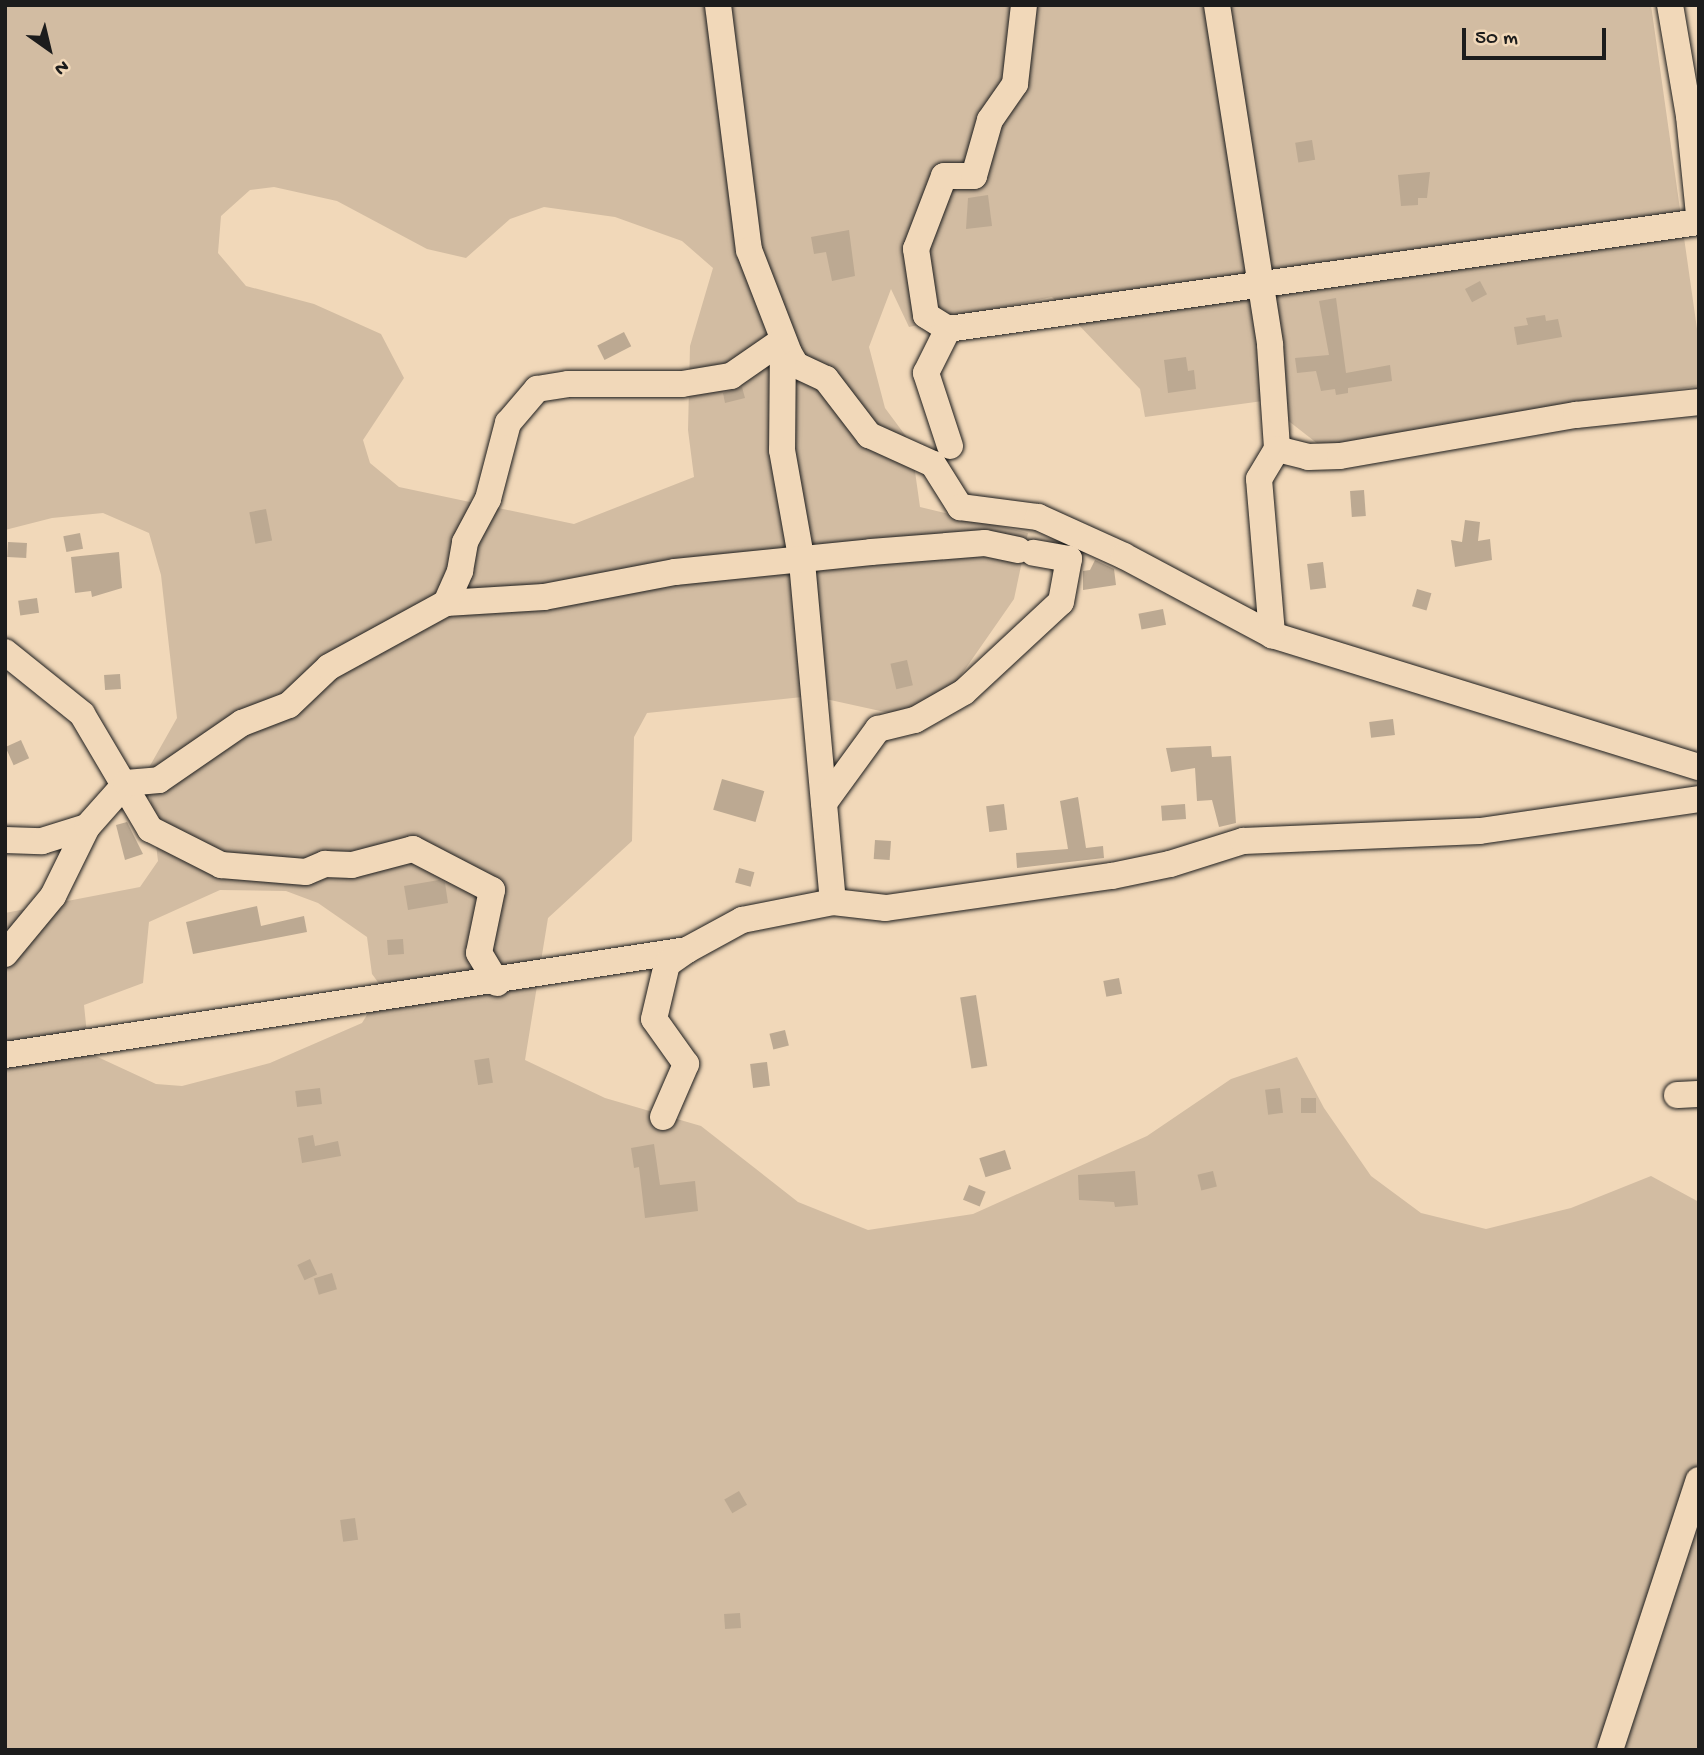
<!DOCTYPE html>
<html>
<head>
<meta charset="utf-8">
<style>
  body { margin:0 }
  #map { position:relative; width:1704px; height:1755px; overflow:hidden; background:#f1d8b9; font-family:"Gochi Hand",sans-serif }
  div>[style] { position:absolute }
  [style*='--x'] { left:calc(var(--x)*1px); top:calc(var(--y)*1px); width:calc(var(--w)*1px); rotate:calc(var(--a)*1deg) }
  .green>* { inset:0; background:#d2bca2 }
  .building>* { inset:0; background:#bca992; transform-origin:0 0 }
  .roads { filter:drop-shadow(0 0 2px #1c1c1c) drop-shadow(0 0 2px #1c1c1c) }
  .minor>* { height:26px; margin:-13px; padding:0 13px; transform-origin:13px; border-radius:13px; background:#f1d8b9 }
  span { translate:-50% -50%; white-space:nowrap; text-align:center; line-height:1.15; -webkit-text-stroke:7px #f1d8b9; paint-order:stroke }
  .frame { position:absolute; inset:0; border:7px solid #1c1c1c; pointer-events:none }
  .north { position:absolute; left:14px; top:14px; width:70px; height:70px; -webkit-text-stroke:5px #f1d8b9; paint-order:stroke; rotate:146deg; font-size:19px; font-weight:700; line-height:28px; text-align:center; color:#1c1c1c }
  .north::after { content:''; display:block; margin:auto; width:24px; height:32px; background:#1c1c1c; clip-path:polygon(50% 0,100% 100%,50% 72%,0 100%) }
  .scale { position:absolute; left:1462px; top:28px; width:144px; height:32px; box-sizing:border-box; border:4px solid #1c1c1c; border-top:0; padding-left:9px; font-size:21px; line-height:24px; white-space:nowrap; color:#1c1c1c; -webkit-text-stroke:5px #f1d8b9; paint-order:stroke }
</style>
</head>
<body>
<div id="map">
  <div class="green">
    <i style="clip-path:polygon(evenodd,5px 5px,1651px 5px,1699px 343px,1699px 386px,1585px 402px,1368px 447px,1318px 444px,1263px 401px,1145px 417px,1140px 389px,1052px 297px,909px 327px,891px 289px,869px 347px,885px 408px,911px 443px,920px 507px,1028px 533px,1014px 599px,950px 691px,894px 714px,812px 696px,647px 713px,634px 737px,632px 841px,548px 918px,525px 1060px,605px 1098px,701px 1126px,798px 1202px,868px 1230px,973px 1214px,1147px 1136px,1231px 1079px,1297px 1057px,1324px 1108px,1371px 1176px,1421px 1213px,1486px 1229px,1571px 1208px,1651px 1176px,1699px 1202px,1699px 1750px,5px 1750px,5px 913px,140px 887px,158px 861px,147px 771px,177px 718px,161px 575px,149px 533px,103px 513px,52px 518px,5px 530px,5px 5px,274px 187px,337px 201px,427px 249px,466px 258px,510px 219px,544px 207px,615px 217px,682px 241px,713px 268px,690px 346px,688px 430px,694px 477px,574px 524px,399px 487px,370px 463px,363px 440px,404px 378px,381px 334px,314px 304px,246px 286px,218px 253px,221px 216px,250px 190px,274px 187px,5px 5px,220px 890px,286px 891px,318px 903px,367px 937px,372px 974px,383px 989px,362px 1023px,270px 1063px,182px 1086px,156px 1084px,89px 1053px,84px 1005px,143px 983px,149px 922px,220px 890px)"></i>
  </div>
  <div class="building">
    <i style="left:1312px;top:140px;width:20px;height:17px;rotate:81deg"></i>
    <i style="clip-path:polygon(1430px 172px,1427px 198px,1418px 198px,1418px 205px,1401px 206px,1398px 175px)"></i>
    <i style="clip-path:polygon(988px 195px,992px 226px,966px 229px,968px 198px)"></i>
    <i style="clip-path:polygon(849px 230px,855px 276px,832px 281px,826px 252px,814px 254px,811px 237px)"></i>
    <i style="left:1480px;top:281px;width:15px;height:17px;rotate:62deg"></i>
    <i style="clip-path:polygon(1336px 298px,1346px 373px,1390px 365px,1392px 381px,1348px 388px,1348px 393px,1336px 395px,1335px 389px,1321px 391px,1316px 371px,1297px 373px,1295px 358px,1329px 355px,1319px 301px)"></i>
    <i style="clip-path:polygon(1545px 315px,1546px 321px,1558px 319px,1562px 337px,1517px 345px,1514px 327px,1528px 325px,1526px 318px)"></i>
    <i style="left:624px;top:332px;width:16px;height:30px;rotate:63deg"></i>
    <i style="clip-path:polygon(1186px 357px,1188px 371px,1194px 370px,1196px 389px,1168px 393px,1164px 360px)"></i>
    <i style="clip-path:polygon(742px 387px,745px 398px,725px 403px,723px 393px)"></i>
    <i style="left:1364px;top:490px;width:26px;height:14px;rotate:86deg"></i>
    <i style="left:266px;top:509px;width:32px;height:17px;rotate:79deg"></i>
    <i style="clip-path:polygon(1465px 520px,1480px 522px,1478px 541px,1490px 539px,1492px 560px,1455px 567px,1451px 540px,1462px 542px)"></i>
    <i style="left:80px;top:533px;width:16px;height:17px;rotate:79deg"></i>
    <i style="left:8px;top:542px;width:19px;height:15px;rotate:3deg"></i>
    <i style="clip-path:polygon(119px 552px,122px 588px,92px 597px,91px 591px,75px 593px,71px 557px)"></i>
    <i style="clip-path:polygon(1095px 560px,1114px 569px,1116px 585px,1083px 590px,1083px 571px,1090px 570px)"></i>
    <i style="left:1323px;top:562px;width:26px;height:16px;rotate:83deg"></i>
    <i style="left:1417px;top:589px;width:15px;height:18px;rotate:16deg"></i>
    <i style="left:37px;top:598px;width:15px;height:19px;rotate:82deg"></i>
    <i style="left:1163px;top:609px;width:16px;height:25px;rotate:79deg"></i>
    <i style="left:907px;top:660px;width:26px;height:17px;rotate:77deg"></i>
    <i style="left:120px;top:674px;width:15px;height:16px;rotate:86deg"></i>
    <i style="left:1393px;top:719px;width:16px;height:24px;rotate:83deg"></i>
    <i style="left:21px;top:740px;width:20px;height:17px;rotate:66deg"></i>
    <i style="clip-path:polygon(1211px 746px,1212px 757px,1231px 756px,1236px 823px,1219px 827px,1212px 800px,1197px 801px,1195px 768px,1171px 772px,1166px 748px)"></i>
    <i style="left:722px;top:779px;width:44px;height:32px;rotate:16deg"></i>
    <i style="clip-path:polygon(1078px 797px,1086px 848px,1103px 846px,1104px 858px,1017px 868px,1016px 853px,1068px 849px,1060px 801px)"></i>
    <i style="left:1004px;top:804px;width:26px;height:18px;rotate:83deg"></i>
    <i style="left:1185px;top:804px;width:15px;height:24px;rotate:86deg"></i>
    <i style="clip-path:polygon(127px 822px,143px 854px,125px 860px,116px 825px)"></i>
    <i style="left:875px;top:840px;width:16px;height:19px;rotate:4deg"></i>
    <i style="left:739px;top:868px;width:16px;height:15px;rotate:15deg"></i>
    <i style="clip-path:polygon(439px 880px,445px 883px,448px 903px,408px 910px,404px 886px)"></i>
    <i style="clip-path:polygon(257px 906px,261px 926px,304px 916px,307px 932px,193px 954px,186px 922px)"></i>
    <i style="left:403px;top:939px;width:15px;height:16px;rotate:86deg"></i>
    <i style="left:1119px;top:978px;width:16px;height:16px;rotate:79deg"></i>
    <i style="left:976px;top:995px;width:72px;height:16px;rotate:81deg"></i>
    <i style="left:785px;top:1030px;width:16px;height:16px;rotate:76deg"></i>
    <i style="left:489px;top:1058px;width:25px;height:15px;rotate:81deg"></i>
    <i style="left:767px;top:1062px;width:24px;height:17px;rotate:83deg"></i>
    <i style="left:320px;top:1088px;width:16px;height:25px;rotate:83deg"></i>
    <i style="left:1280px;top:1088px;width:25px;height:15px;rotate:83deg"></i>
    <i style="left:1316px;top:1098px;width:15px;height:15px;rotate:90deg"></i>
    <i style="clip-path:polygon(313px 1135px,315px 1146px,338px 1141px,341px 1156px,302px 1163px,298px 1138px)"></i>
    <i style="clip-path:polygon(654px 1144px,660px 1185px,695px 1181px,698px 1211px,645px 1218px,639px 1167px,634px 1168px,631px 1148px)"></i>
    <i style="left:1005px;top:1150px;width:20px;height:27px;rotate:72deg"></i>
    <i style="clip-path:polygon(1135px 1171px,1138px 1205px,1115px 1207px,1114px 1202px,1079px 1200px,1078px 1175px)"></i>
    <i style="left:1213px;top:1171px;width:16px;height:16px;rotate:76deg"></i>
    <i style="left:969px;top:1185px;width:18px;height:16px;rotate:22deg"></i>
    <i style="left:310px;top:1259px;width:17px;height:14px;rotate:65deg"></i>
    <i style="left:332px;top:1273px;width:17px;height:19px;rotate:73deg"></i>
    <i style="left:739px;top:1491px;width:16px;height:17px;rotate:60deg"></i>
    <i style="left:355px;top:1518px;width:22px;height:15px;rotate:82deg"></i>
    <i style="left:740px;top:1613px;width:15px;height:16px;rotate:86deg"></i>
  </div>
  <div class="roads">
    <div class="minor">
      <i style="--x:718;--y:5;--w:247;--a:82.8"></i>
      <i style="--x:749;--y:250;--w:110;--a:68.8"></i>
      <i style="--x:789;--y:353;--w:14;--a:60"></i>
      <i style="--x:796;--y:365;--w:33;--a:25"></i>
      <i style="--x:826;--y:379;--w:71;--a:52.5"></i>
      <i style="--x:869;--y:435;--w:70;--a:24.4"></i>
      <i style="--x:933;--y:464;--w:51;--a:57.9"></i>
      <i style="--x:960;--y:507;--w:79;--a:7.3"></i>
      <i style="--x:1038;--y:517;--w:94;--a:24.4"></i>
      <i style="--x:1124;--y:556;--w:168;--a:28.1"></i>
      <i style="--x:1272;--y:635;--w:447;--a:17.2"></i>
      <i style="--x:1217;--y:5;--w:344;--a:81.1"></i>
      <i style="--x:1270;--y:345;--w:104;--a:86.1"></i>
      <i style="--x:1277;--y:449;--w:35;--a:121"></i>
      <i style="--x:1259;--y:479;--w:157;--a:85.2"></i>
      <i style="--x:1670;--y:5;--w:113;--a:80.3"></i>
      <i style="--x:1689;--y:116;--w:99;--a:84.2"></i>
      <i style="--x:948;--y:329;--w:759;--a:-8.11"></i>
      <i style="--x:783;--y:341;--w:109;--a:90.5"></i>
      <i style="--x:782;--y:450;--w:114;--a:79.9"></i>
      <i style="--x:802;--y:562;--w:341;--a:84.8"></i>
      <i style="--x:950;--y:446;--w:77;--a:-108.2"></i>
      <i style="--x:926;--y:373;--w:49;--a:-63.4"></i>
      <i style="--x:948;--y:329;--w:26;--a:-148"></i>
      <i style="--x:926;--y:315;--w:67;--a:-98.6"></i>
      <i style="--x:916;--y:249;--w:78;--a:-69"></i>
      <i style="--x:944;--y:176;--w:30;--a:0"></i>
      <i style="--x:974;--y:176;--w:58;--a:-74.1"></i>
      <i style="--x:990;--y:120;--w:44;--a:-55.2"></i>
      <i style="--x:1015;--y:84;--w:80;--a:-83.5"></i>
      <i style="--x:1277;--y:449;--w:32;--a:14"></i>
      <i style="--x:1308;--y:457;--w:32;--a:-2"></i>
      <i style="--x:1340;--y:456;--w:240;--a:-9.9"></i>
      <i style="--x:1576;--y:415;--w:124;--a:-6"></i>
      <i style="--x:446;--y:603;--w:98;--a:-3.5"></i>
      <i style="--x:544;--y:597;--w:133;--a:-10.8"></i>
      <i style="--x:675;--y:572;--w:197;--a:-5.8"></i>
      <i style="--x:871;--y:552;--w:114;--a:-4.5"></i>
      <i style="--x:985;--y:543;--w:34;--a:12"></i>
      <i style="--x:5;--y:652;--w:99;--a:38.8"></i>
      <i style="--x:82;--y:714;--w:134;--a:59.4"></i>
      <i style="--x:150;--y:829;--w:80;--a:26.9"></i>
      <i style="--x:221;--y:865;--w:85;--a:4.7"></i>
      <i style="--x:306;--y:872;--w:21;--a:-23"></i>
      <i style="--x:325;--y:864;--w:27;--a:2"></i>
      <i style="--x:352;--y:865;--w:63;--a:-14.7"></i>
      <i style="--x:413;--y:849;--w:89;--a:27.4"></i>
      <i style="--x:492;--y:890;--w:64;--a:101.7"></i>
      <i style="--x:479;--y:953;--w:35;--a:59"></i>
      <i style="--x:824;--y:803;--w:92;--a:-53.9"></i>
      <i style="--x:878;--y:729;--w:38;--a:-14"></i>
      <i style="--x:915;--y:720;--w:56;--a:-29.7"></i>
      <i style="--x:964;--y:692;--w:132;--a:-42.9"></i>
      <i style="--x:1061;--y:602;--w:44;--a:-79.5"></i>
      <i style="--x:1069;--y:559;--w:36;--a:-170"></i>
      <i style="--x:5;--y:840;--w:37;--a:2"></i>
      <i style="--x:42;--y:841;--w:47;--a:-17.3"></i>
      <i style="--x:5;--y:954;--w:75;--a:-50.4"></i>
      <i style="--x:53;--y:896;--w:77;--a:-63.8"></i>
      <i style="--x:87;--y:827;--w:59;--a:-48.4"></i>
      <i style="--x:126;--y:783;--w:33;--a:-5"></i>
      <i style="--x:159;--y:780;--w:101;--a:-34.5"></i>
      <i style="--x:242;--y:723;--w:50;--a:-21"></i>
      <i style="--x:289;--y:705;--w:55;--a:-43.5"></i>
      <i style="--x:329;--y:667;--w:133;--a:-28.7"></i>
      <i style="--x:446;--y:603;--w:35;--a:-66"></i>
      <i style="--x:460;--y:571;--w:29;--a:-80"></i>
      <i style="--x:465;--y:542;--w:49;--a:-61.9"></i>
      <i style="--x:488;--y:499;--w:79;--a:-75.3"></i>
      <i style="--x:508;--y:423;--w:45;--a:-49.5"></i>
      <i style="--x:537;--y:389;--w:31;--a:-9"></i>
      <i style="--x:568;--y:384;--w:114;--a:0"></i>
      <i style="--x:682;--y:384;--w:50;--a:-9.3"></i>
      <i style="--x:731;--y:376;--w:63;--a:-34.7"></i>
      <i style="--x:5;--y:1055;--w:690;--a:-8.75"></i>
      <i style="--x:687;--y:950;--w:63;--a:-28.6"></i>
      <i style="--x:742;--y:920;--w:93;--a:-11.2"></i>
      <i style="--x:833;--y:902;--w:53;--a:6.5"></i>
      <i style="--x:886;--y:908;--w:228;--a:-8.1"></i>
      <i style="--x:1112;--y:876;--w:59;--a:-11.7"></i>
      <i style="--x:1170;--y:864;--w:77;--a:-17.5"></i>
      <i style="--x:1243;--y:841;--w:237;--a:-2.4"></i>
      <i style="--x:1480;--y:831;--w:221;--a:-8.3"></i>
      <i style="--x:1677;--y:1095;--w:22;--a:-3"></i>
      <i style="--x:663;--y:1117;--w:58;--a:-66.5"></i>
      <i style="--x:686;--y:1064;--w:55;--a:-125.4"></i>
      <i style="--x:654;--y:1019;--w:57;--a:-76.7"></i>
      <i style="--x:667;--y:964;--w:24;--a:-35"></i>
      <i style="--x:1610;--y:1750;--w:284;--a:-71.8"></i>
    </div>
  </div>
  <div class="frame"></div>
  <div class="north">N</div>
  <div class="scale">50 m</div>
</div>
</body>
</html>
